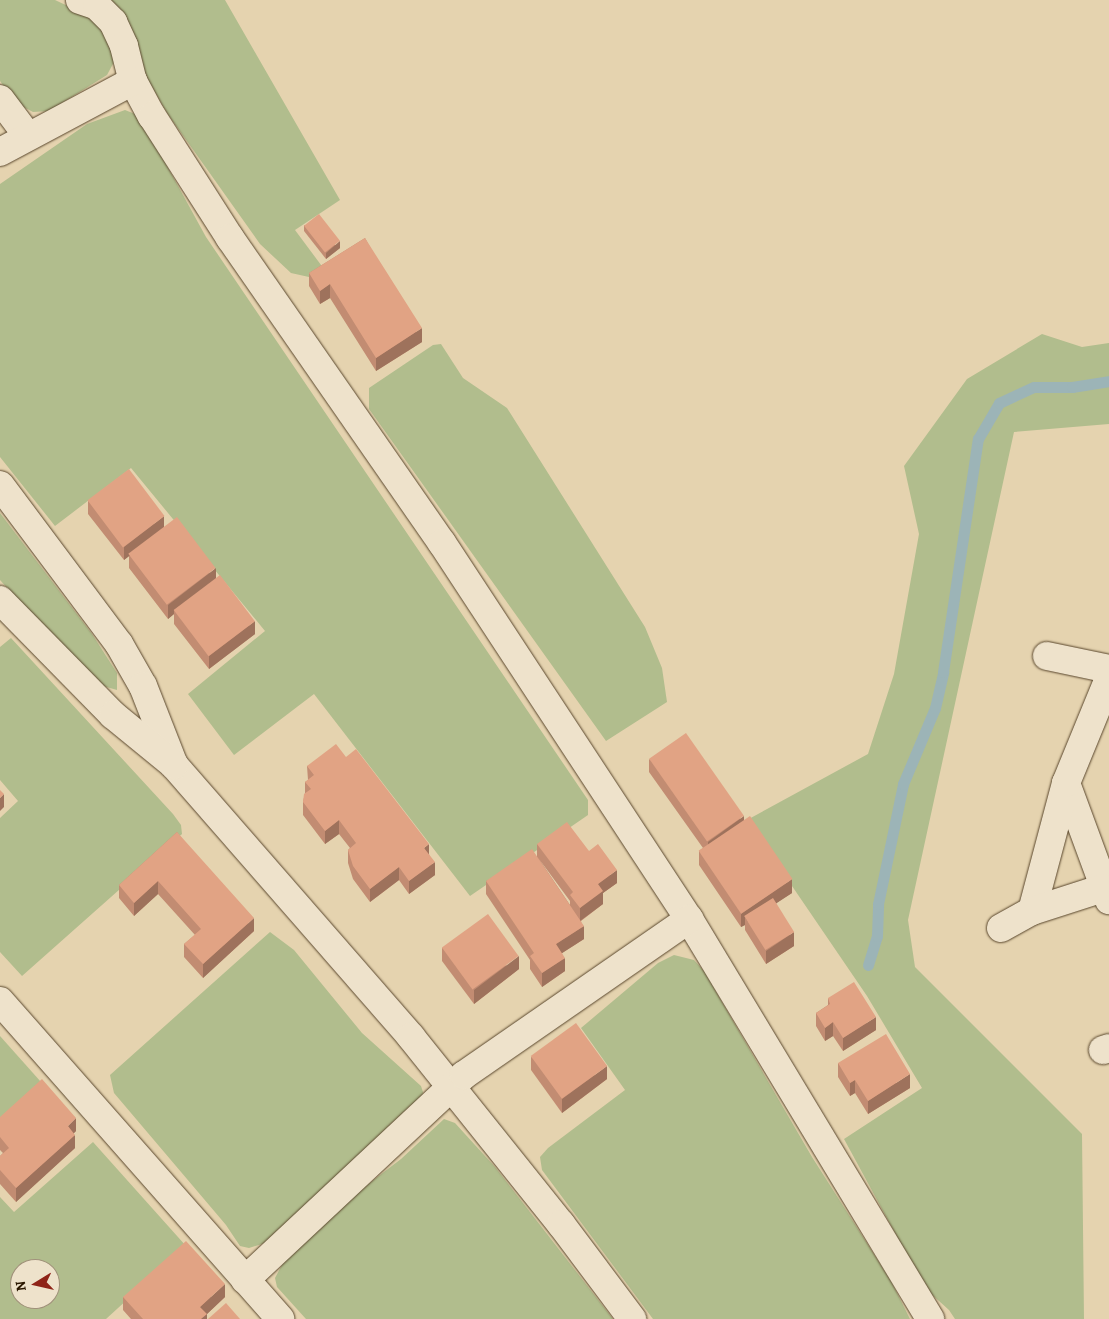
<!DOCTYPE html>
<html>
<head>
<meta charset="utf-8">
<style>
  body { margin:0 }
  #map { position:relative; width:1109px; height:1319px; overflow:hidden; background:#e5d3af; font-family:Alegreya,serif }
  div>[style] { position:absolute }
  [style*='--x'] { left:calc(var(--x)*1px); top:calc(var(--y)*1px); width:calc(var(--w)*1px); rotate:calc(var(--a)*1deg) }
  .green>* { inset:0; background:#b1bd8d }
  .stream>* { height:11px; margin:-5.5px; padding:0 5.5px; transform-origin:5.5px; border-radius:5.5px; background:#9cb4b7 }
  .roads { filter:drop-shadow(0 0 1px #59462c) drop-shadow(0 0 1px #59462c) }
  .minor>* { height:28px; margin:-14px; padding:0 14px; transform-origin:14px; border-radius:14px; background:#eee2cb }
  .wall>* { inset:0; background:#c28c72 }
  .shaded-wall>* { inset:0; background:#9e725c }
  .building>* { inset:0; background:#e1a384; transform-origin:0 0 }
  span { translate:-50% -50%; white-space:nowrap; text-align:center; line-height:1.15; -webkit-text-stroke:4px #eee2cb; paint-order:stroke }
  .north { position:absolute; left:10px; top:1259px; width:50px; height:50px; box-sizing:border-box; background:#eee2cb; border:1px solid #a0917a; border-radius:50%; rotate:261deg; font-size:14px; font-weight:700; line-height:20px; text-align:center; color:#2a1700 }
  .north::after { content:''; display:block; margin:auto; width:18px; height:22px; background:#8f2418; clip-path:polygon(50% 0,100% 100%,50% 72%,0 100%) }
</style>
</head>
<body>
<div id="map">
  <div class="green">
    <i style="clip-path:polygon(0 0,55px 0,89px 16px,107px 35px,114px 62px,107px 75px,49px 111px,33px 112px,16px 103px,0 81px)"></i>
    <i style="clip-path:polygon(102px 0,225px 0,340px 200px,295px 230px,324px 269px,309px 277px,291px 273px,260px 244px,167px 113px)"></i>
    <i style="clip-path:polygon(125px 110px,135px 114px,144px 124px,206px 237px,588px 800px,588px 815px,470px 896px,314px 694px,234px 755px,188px 694px,265px 631px,131px 468px,55px 526px,0 457px,0 184px,87px 124px)"></i>
    <i style="clip-path:polygon(1042px 334px,1082px 347px,1109px 343px,1109px 424px,1014px 432px,908px 920px,915px 967px,1082px 1134px,1084px 1319px,955px 1319px,949px 1310px,929px 1292px,914px 1268px,844px 1139px,922px 1088px,867px 996px,747px 820px,868px 754px,894px 674px,919px 534px,904px 466px,967px 379px)"></i>
    <i style="clip-path:polygon(441px 344px,463px 378px,507px 408px,645px 627px,662px 668px,667px 702px,606px 741px,369px 409px,369px 388px,433px 345px)"></i>
    <i style="clip-path:polygon(0 513px,92px 634px,117px 673px,117px 690px,103px 686px,67px 654px,0 580px)"></i>
    <i style="clip-path:polygon(11px 638px,173px 814px,181px 825px,182px 834px,22px 976px,0 952px,0 818px,18px 801px,0 780px,0 647px)"></i>
    <i style="clip-path:polygon(270px 932px,294px 950px,362px 1033px,421px 1086px,423px 1092px,422px 1098px,411px 1105px,268px 1242px,249px 1248px,240px 1246px,226px 1225px,114px 1093px,110px 1075px)"></i>
    <i style="clip-path:polygon(674px 955px,694px 960px,704px 971px,812px 1157px,891px 1281px,910px 1319px,653px 1319px,542px 1170px,540px 1157px,548px 1148px,625px 1090px,581px 1028px,658px 963px)"></i>
    <i style="clip-path:polygon(0 1036px,41px 1082px,0 1118px)"></i>
    <i style="clip-path:polygon(444px 1119px,455px 1123px,495px 1167px,613px 1319px,306px 1319px,277px 1287px,275px 1278px,284px 1261px,350px 1198px,401px 1159px)"></i>
    <i style="clip-path:polygon(evenodd,93px 1142px,186px 1246px,106px 1319px,0 1319px,0 1197px,14px 1212px,93px 1142px,20px 1269px,50px 1269px,50px 1299px,20px 1299px,20px 1269px)"></i>
  </div>
  <div class="stream">
    <i style="--x:868;--y:965;--w:30;--a:-73"></i>
    <i style="--x:877;--y:936;--w:32;--a:-88"></i>
    <i style="--x:878;--y:904;--w:123;--a:-78.2"></i>
    <i style="--x:903;--y:784;--w:82;--a:-67.2"></i>
    <i style="--x:935;--y:708;--w:37;--a:-77"></i>
    <i style="--x:943;--y:672;--w:236;--a:-81.5"></i>
    <i style="--x:978;--y:439;--w:42;--a:-59.7"></i>
    <i style="--x:999;--y:403;--w:38;--a:-25"></i>
    <i style="--x:1034;--y:387;--w:38;--a:0"></i>
    <i style="--x:1072;--y:387;--w:37;--a:-9"></i>
  </div>
  <div class="roads">
    <div class="minor">
      <i style="--x:80;--y:0;--w:18;--a:19"></i>
      <i style="--x:97;--y:6;--w:23;--a:45"></i>
      <i style="--x:113;--y:22;--w:26;--a:65"></i>
      <i style="--x:124;--y:46;--w:36;--a:76"></i>
      <i style="--x:133;--y:81;--w:40;--a:62"></i>
      <i style="--x:152;--y:116;--w:145;--a:57.4"></i>
      <i style="--x:230;--y:238;--w:371;--a:55.2"></i>
      <i style="--x:442;--y:543;--w:450;--a:56.7"></i>
      <i style="--x:689;--y:919;--w:467;--a:58.9"></i>
      <i style="--x:0;--y:99;--w:45;--a:53.1"></i>
      <i style="--x:0;--y:152;--w:151;--a:-28.1"></i>
      <i style="--x:0;--y:485;--w:199;--a:53.2"></i>
      <i style="--x:119;--y:644;--w:48;--a:60.3"></i>
      <i style="--x:143;--y:686;--w:85;--a:68.6"></i>
      <i style="--x:174;--y:765;--w:361;--a:48.9"></i>
      <i style="--x:411;--y:1037;--w:240;--a:51.3"></i>
      <i style="--x:561;--y:1224;--w:119;--a:53.2"></i>
      <i style="--x:0;--y:600;--w:161;--a:45.5"></i>
      <i style="--x:113;--y:715;--w:79;--a:39.3"></i>
      <i style="--x:1047;--y:656;--w:63;--a:11.8"></i>
      <i style="--x:1066;--y:783;--w:125;--a:69.8"></i>
      <i style="--x:1032;--y:911;--w:132;--a:-75.1"></i>
      <i style="--x:1066;--y:783;--w:113;--a:-67.7"></i>
      <i style="--x:1001;--y:928;--w:35;--a:-29"></i>
      <i style="--x:1032;--y:911;--w:75;--a:-17.9"></i>
      <i style="--x:0;--y:1001;--w:424;--a:48.6"></i>
      <i style="--x:1103;--y:1050;--w:6;--a:-18"></i>
      <i style="--x:245;--y:1280;--w:300;--a:-43.1"></i>
      <i style="--x:464;--y:1075;--w:274;--a:-34.7"></i>
    </div>
  </div>
  <div class="wall">
    <i style="clip-path:polygon(304px 225px,340px 248px,326px 259px,304px 231px)"></i>
    <i style="clip-path:polygon(365px 238px,422px 342px,376px 371px,330px 298px,320px 304px,309px 286px,309px 273px)"></i>
    <i style="clip-path:polygon(88px 501px,164px 527px,216px 579px,255px 634px,209px 669px,174px 624px,174px 614px,168px 619px,129px 568px,129px 556px,124px 560px,88px 514px)"></i>
    <i style="clip-path:polygon(346px 757px,429px 854px,435px 875px,409px 894px,399px 880px,370px 902px,353px 879px,348px 863px,348px 850px,350px 848px,339px 834px,325px 844px,303px 815px,303px 802px,305px 793px,305px 782px,308px 780px,307px 766px)"></i>
    <i style="clip-path:polygon(649px 759px,744px 821px,792px 893px,776px 903px,794px 946px,766px 964px,745px 930px,745px 925px,741px 927px,699px 865px,699px 851px,703px 848px,649px 772px)"></i>
    <i style="clip-path:polygon(177px 832px,254px 931px,203px 978px,184px 957px,184px 944px,195px 935px,158px 894px,134px 916px,119px 898px,119px 885px)"></i>
    <i style="clip-path:polygon(evenodd,537px 844px,589px 851px,617px 883px,603px 893px,603px 904px,581px 921px,584px 939px,562px 953px,565px 971px,542px 987px,530px 969px,530px 960px,486px 894px,486px 881px,537px 857px,537px 844px,539px 859px,570px 901px,570px 905px,539px 859px)"></i>
    <i style="clip-path:polygon(442px 948px,519px 969px,474px 1004px,442px 961px)"></i>
    <i style="clip-path:polygon(828px 998px,876px 1030px,843px 1051px,833px 1036px,825px 1041px,816px 1026px,816px 1013px,828px 1005px)"></i>
    <i style="clip-path:polygon(531px 1057px,607px 1079px,562px 1113px,531px 1070px)"></i>
    <i style="clip-path:polygon(838px 1063px,910px 1088px,868px 1114px,855px 1093px,850px 1096px,838px 1077px)"></i>
    <i style="clip-path:polygon(0 1117px,76px 1131px,74px 1133px,75px 1148px,16px 1202px,0 1184px,0 1156px,3px 1153px,0 1150px)"></i>
    <i style="clip-path:polygon(123px 1297px,225px 1297px,207px 1314px,207px 1319px,131px 1319px,123px 1310px)"></i>
  </div>
  <div class="shaded-wall">
    <i style="clip-path:polygon(340px 241px,340px 248px,326px 259px,326px 253px)"></i>
    <i style="clip-path:polygon(330px 284px,330px 298px,320px 304px,320px 291px)"></i>
    <i style="clip-path:polygon(422px 328px,422px 342px,376px 371px,376px 358px)"></i>
    <i style="clip-path:polygon(164px 516px,164px 529px,124px 560px,124px 547px)"></i>
    <i style="clip-path:polygon(216px 568px,216px 581px,174px 610px,174px 614px,168px 619px,168px 605px)"></i>
    <i style="clip-path:polygon(255px 621px,255px 634px,209px 669px,209px 656px)"></i>
    <i style="clip-path:polygon(4px 794px,4px 807px,0 811px,0 798px)"></i>
    <i style="clip-path:polygon(744px 816px,744px 829px,708px 855px,708px 842px)"></i>
    <i style="clip-path:polygon(339px 820px,339px 834px,325px 844px,325px 831px)"></i>
    <i style="clip-path:polygon(429px 844px,429px 857px,424px 848px)"></i>
    <i style="clip-path:polygon(435px 862px,435px 875px,409px 894px,409px 881px)"></i>
    <i style="clip-path:polygon(399px 867px,399px 880px,370px 902px,370px 889px)"></i>
    <i style="clip-path:polygon(617px 870px,617px 883px,603px 893px,603px 904px,580px 921px,580px 908px,598px 884px)"></i>
    <i style="clip-path:polygon(792px 879px,792px 893px,748px 922px,745px 917px,745px 925px,741px 927px,741px 914px)"></i>
    <i style="clip-path:polygon(158px 881px,158px 894px,134px 916px,134px 903px)"></i>
    <i style="clip-path:polygon(254px 918px,254px 931px,203px 978px,203px 964px)"></i>
    <i style="clip-path:polygon(584px 926px,584px 939px,556px 957px,556px 944px)"></i>
    <i style="clip-path:polygon(794px 932px,794px 946px,766px 964px,766px 951px)"></i>
    <i style="clip-path:polygon(519px 956px,519px 969px,474px 1004px,474px 990px)"></i>
    <i style="clip-path:polygon(565px 958px,565px 971px,542px 987px,542px 973px)"></i>
    <i style="clip-path:polygon(876px 1017px,876px 1030px,843px 1051px,843px 1038px)"></i>
    <i style="clip-path:polygon(833px 1022px,833px 1036px,825px 1041px,825px 1028px)"></i>
    <i style="clip-path:polygon(607px 1066px,607px 1079px,562px 1113px,562px 1099px)"></i>
    <i style="clip-path:polygon(910px 1074px,910px 1088px,868px 1114px,868px 1101px)"></i>
    <i style="clip-path:polygon(855px 1080px,855px 1093px,850px 1096px,850px 1083px)"></i>
    <i style="clip-path:polygon(76px 1118px,76px 1131px,68px 1139px,68px 1126px)"></i>
    <i style="clip-path:polygon(75px 1135px,75px 1148px,16px 1202px,16px 1188px)"></i>
    <i style="clip-path:polygon(225px 1284px,225px 1297px,207px 1314px,207px 1319px,200px 1319px,200px 1307px)"></i>
  </div>
  <div class="building">
    <i style="left:319px;top:214px;width:34px;height:19px;rotate:52deg"></i>
    <i style="clip-path:polygon(365px 238px,422px 328px,376px 358px,330px 284px,320px 291px,309px 273px)"></i>
    <i style="left:129px;top:469px;width:59px;height:52px;rotate:53deg"></i>
    <i style="left:177px;top:517px;width:64px;height:61px;rotate:53deg"></i>
    <i style="left:220px;top:575px;width:58px;height:58px;rotate:53deg"></i>
    <i style="left:686px;top:733px;width:101px;height:45px;rotate:55deg"></i>
    <i style="clip-path:polygon(336px 744px,346px 757px,356px 749px,429px 844px,424px 848px,435px 862px,409px 881px,399px 867px,370px 889px,353px 866px,348px 850px,356px 843px,339px 820px,325px 831px,303px 802px,304px 794px,311px 789px,305px 782px,314px 775px,307px 766px)"></i>
    <i style="clip-path:polygon(0 790px,4px 794px,0 798px)"></i>
    <i style="left:750px;top:816px;width:76px;height:62px;rotate:56deg"></i>
    <i style="clip-path:polygon(567px 822px,589px 851px,598px 844px,617px 870px,598px 884px,603px 891px,580px 908px,570px 895px,573px 892px,537px 844px)"></i>
    <i style="clip-path:polygon(177px 832px,254px 918px,203px 964px,184px 944px,201px 929px,158px 881px,134px 903px,119px 885px)"></i>
    <i style="clip-path:polygon(532px 849px,584px 926px,556px 944px,565px 958px,542px 973px,530px 956px,534px 953px,486px 881px)"></i>
    <i style="left:773px;top:898px;width:40px;height:34px;rotate:58deg"></i>
    <i style="left:488px;top:914px;width:52px;height:57px;rotate:54deg"></i>
    <i style="clip-path:polygon(854px 982px,876px 1017px,843px 1038px,833px 1022px,825px 1028px,816px 1013px,830px 1004px,828px 998px)"></i>
    <i style="left:576px;top:1023px;width:53px;height:56px;rotate:54deg"></i>
    <i style="clip-path:polygon(886px 1034px,910px 1074px,868px 1101px,855px 1080px,850px 1083px,838px 1063px)"></i>
    <i style="clip-path:polygon(42px 1079px,76px 1118px,68px 1126px,75px 1135px,16px 1188px,0 1170px,0 1156px,9px 1148px,0 1137px,0 1117px)"></i>
    <i style="clip-path:polygon(186px 1241px,225px 1284px,200px 1307px,207px 1314px,201px 1319px,143px 1319px,123px 1297px)"></i>
    <i style="clip-path:polygon(226px 1303px,240px 1319px,208px 1319px)"></i>
  </div>
  <div class="north">N</div>
</div>
</body>
</html>
